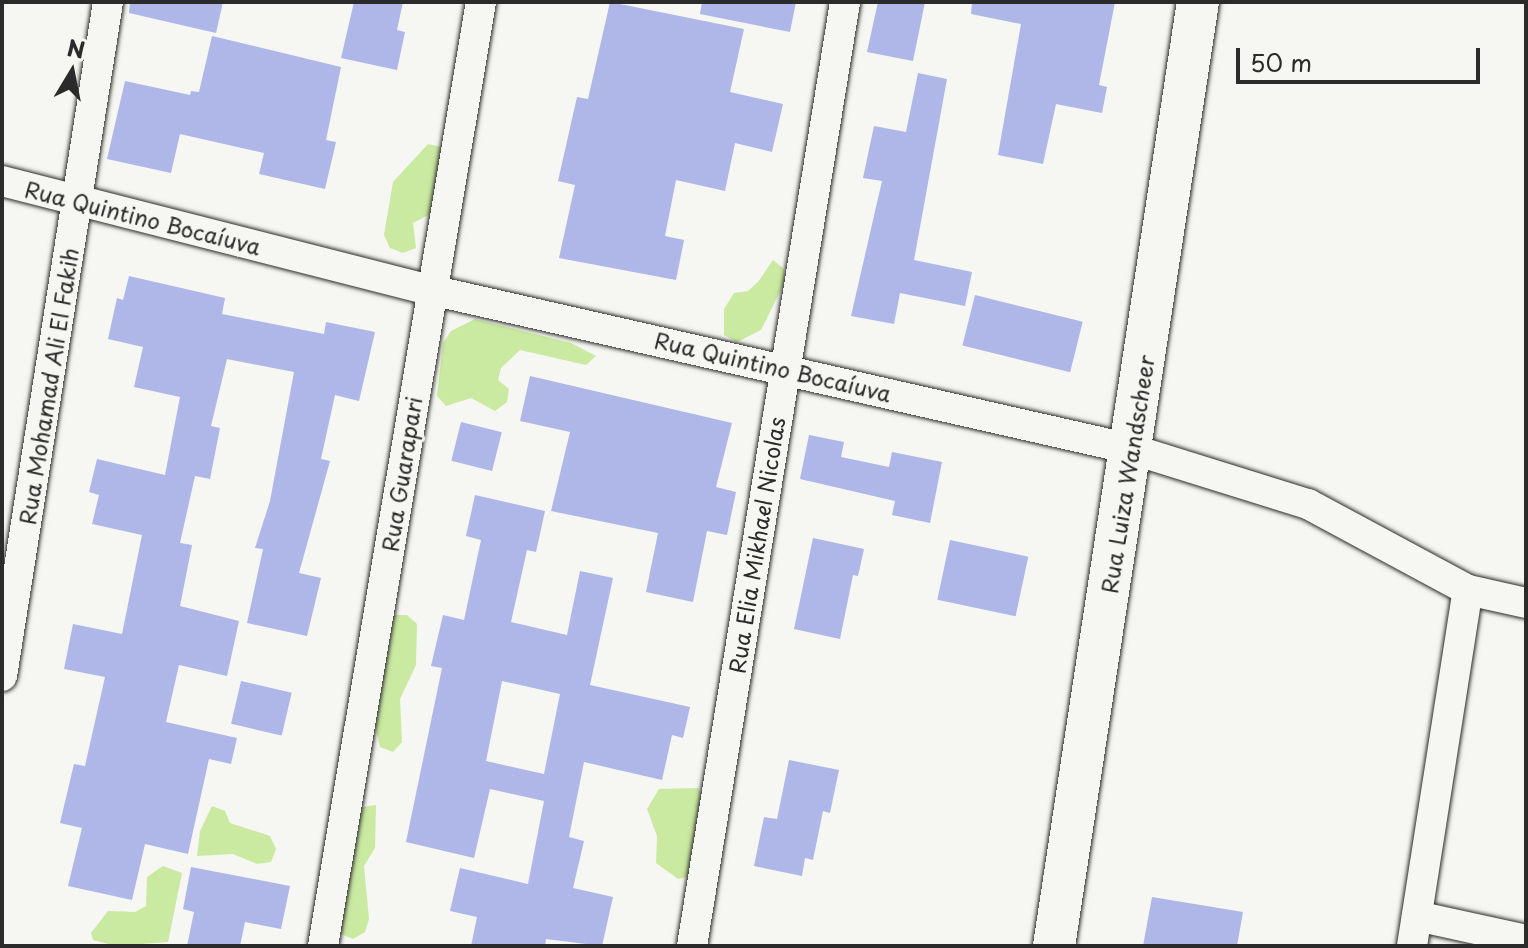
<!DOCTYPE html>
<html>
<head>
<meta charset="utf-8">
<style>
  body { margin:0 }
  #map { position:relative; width:1528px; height:948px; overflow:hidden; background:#f6f6f2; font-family:"Playpen Sans",sans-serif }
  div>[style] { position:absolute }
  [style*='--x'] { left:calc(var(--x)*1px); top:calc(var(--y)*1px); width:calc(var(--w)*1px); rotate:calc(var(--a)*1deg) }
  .green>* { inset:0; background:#cae9a1 }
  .building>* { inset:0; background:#aeb7e8; transform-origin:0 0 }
  .roads { filter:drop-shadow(0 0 2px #2b2b2b) drop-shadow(0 0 2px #2b2b2b) }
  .street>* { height:30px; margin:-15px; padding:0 15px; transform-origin:15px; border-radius:15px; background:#f6f6f2 }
  .secondary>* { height:42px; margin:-21px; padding:0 21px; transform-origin:21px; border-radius:21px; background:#f6f6f2 }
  span { translate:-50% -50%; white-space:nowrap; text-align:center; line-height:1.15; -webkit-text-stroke:6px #f6f6f2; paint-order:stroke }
  .street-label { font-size:22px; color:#2b2b2b }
  .frame { position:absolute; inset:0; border:4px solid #2b2b2b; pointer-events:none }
  .north { position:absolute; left:32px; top:32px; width:80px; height:80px; -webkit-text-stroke:6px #f6f6f2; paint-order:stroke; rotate:10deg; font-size:22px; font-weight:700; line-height:32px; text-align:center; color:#2b2b2b }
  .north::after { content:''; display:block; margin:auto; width:28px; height:36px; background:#2b2b2b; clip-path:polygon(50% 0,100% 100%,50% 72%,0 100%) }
  .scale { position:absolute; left:1236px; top:48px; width:244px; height:36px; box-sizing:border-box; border:4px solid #2b2b2b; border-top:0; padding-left:10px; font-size:24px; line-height:28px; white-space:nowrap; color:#2b2b2b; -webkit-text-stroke:6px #f6f6f2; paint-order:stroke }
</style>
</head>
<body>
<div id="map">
  <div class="green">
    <i style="clip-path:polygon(428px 144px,441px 147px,448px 159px,437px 211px,413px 223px,416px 248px,403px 253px,390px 248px,384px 235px,393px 182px)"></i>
    <i style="clip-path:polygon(773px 260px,784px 269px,785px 282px,761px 330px,737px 342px,724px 335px,724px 309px,734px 293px,748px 291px,758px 282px)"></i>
    <i style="clip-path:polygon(475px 319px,571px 343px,596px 356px,586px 365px,520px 350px,501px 368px,498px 380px,509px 389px,507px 402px,495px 411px,471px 398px,446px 406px,437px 396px,443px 343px,451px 331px)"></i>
    <i style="clip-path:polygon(393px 615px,407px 615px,417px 624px,416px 665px,400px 699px,402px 742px,393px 752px,380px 747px,371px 708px)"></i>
    <i style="clip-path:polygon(698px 788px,707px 802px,691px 876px,678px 879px,656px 863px,657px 836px,647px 809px,659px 789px)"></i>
    <i style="clip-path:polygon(376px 805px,375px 848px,364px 866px,369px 919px,365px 932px,353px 939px,341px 934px,337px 922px,356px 818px,363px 807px)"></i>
    <i style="clip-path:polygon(212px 806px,225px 811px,230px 823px,270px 836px,276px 849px,271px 862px,257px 864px,233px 854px,197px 856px,200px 831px)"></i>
    <i style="clip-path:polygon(163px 866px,182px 873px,168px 942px,116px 946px,93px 940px,91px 933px,108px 911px,135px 912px,146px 906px,147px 877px)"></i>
  </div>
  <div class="building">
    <i style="clip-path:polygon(130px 2px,223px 2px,216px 33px,129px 13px)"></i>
    <i style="clip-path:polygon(354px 2px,403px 2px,397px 30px,405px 32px,397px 70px,341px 58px)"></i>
    <i style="clip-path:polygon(610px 2px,744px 29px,730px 92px,783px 104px,772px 152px,735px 143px,725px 191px,676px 180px,665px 236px,684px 240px,676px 280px,559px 258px,575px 185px,558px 181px,577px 97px,588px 99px)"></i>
    <i style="clip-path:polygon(702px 2px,796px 2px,790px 32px,700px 14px)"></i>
    <i style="clip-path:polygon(878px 2px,925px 2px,913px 61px,867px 52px)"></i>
    <i style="clip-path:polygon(972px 2px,1115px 2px,1099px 85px,1107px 87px,1102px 113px,1056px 104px,1043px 164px,998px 155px,1021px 24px,971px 14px)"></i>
    <i style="clip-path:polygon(212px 36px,341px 67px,326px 140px,336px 142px,325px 189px,259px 174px,264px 153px,180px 134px,171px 173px,107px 159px,125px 81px,190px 95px,191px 91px,199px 92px)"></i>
    <i style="clip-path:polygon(918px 73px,947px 79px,914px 260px,972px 272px,965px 306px,900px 293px,894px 324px,851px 316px,882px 181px,863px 178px,874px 126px,906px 132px)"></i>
    <i style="clip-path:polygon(129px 276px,225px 298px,222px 314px,324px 334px,326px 322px,375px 332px,359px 401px,335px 395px,321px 459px,330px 461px,299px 573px,321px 578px,307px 636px,247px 623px,263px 549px,255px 548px,270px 501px,294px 372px,227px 359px,211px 426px,220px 428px,210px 479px,195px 476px,180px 543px,192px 545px,180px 606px,239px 621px,227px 676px,179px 665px,166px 722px,237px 738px,231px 764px,209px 759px,188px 854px,145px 844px,132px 900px,68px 886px,82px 828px,60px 823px,74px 764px,85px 766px,105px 677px,64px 669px,73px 624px,122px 634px,142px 535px,92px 524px,99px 495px,89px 492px,97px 459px,165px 475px,180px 397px,134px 387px,143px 347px,108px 339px,117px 298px,123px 300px)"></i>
    <i style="left:975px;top:295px;width:111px;height:52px;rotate:14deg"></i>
    <i style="clip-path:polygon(530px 376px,732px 423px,716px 487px,736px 492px,727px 535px,707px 531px,693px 602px,646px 592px,658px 533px,551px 511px,570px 432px,520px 421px)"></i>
    <i style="left:461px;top:422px;width:42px;height:40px;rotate:14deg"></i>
    <i style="clip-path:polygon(809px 435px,844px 442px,841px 457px,889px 467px,892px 452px,942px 462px,930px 523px,892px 515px,895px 501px,800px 479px)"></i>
    <i style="clip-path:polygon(evenodd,475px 495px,545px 511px,536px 552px,527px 550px,511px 622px,567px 635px,580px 571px,613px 578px,590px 685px,690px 707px,683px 738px,672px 735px,662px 780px,584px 762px,569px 837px,584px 841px,573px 888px,613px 897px,602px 946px,546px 939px,545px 946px,471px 946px,477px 917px,450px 911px,460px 868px,528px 884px,544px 801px,490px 789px,474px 858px,406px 842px,442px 668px,431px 666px,443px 615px,464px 620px,481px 540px,466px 536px,475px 495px,502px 681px,560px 694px,544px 774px,486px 761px,502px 681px)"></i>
    <i style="clip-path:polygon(813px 538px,864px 549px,858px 576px,853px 575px,840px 639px,794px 629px)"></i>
    <i style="left:950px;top:540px;width:80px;height:61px;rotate:12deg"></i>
    <i style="left:241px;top:681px;width:52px;height:44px;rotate:13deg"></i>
    <i style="clip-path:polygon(789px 760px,839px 770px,830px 813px,823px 811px,813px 860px,805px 858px,802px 876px,754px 866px,764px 817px,777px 819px)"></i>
    <i style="clip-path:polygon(191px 867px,290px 886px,281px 929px,245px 922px,240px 946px,187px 946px,194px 912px,183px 909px)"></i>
    <i style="clip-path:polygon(1152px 897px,1243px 912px,1237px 946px,1143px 946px)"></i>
  </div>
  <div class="roads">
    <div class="street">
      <i style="--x:2;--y:181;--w:443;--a:14.3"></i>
      <i style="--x:431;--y:290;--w:718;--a:12.8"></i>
      <i style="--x:1131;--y:449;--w:185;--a:17.3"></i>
      <i style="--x:1308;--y:504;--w:182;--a:28.3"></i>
      <i style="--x:1468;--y:590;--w:59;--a:12.6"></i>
      <i style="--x:2;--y:676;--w:682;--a:-81.06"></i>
      <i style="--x:1417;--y:916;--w:112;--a:12.4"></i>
      <i style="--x:323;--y:946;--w:957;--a:-80.5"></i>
      <i style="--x:692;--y:946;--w:956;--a:-80.79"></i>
      <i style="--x:1412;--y:946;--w:360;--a:-81.1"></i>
    </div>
    <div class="secondary">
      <i style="--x:1054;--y:946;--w:955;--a:-81.33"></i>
    </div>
  </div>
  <div class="street-label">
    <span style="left:143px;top:217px;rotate:14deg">Rua Quintino Bocaíuva</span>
    <span style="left:773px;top:366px;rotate:13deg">Rua Quintino Bocaíuva</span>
    <span style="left:48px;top:386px;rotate:-81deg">Rua Mohamad Ali El Fakih</span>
    <span style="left:401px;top:474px;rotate:-81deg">Rua Guarapari</span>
    <span style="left:1127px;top:474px;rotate:-81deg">Rua Luiza Wandscheer</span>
    <span style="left:756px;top:545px;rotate:-81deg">Rua Elia Mikhael Nicolas</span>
  </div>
  <div class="frame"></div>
  <div class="north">N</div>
  <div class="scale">50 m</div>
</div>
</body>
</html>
